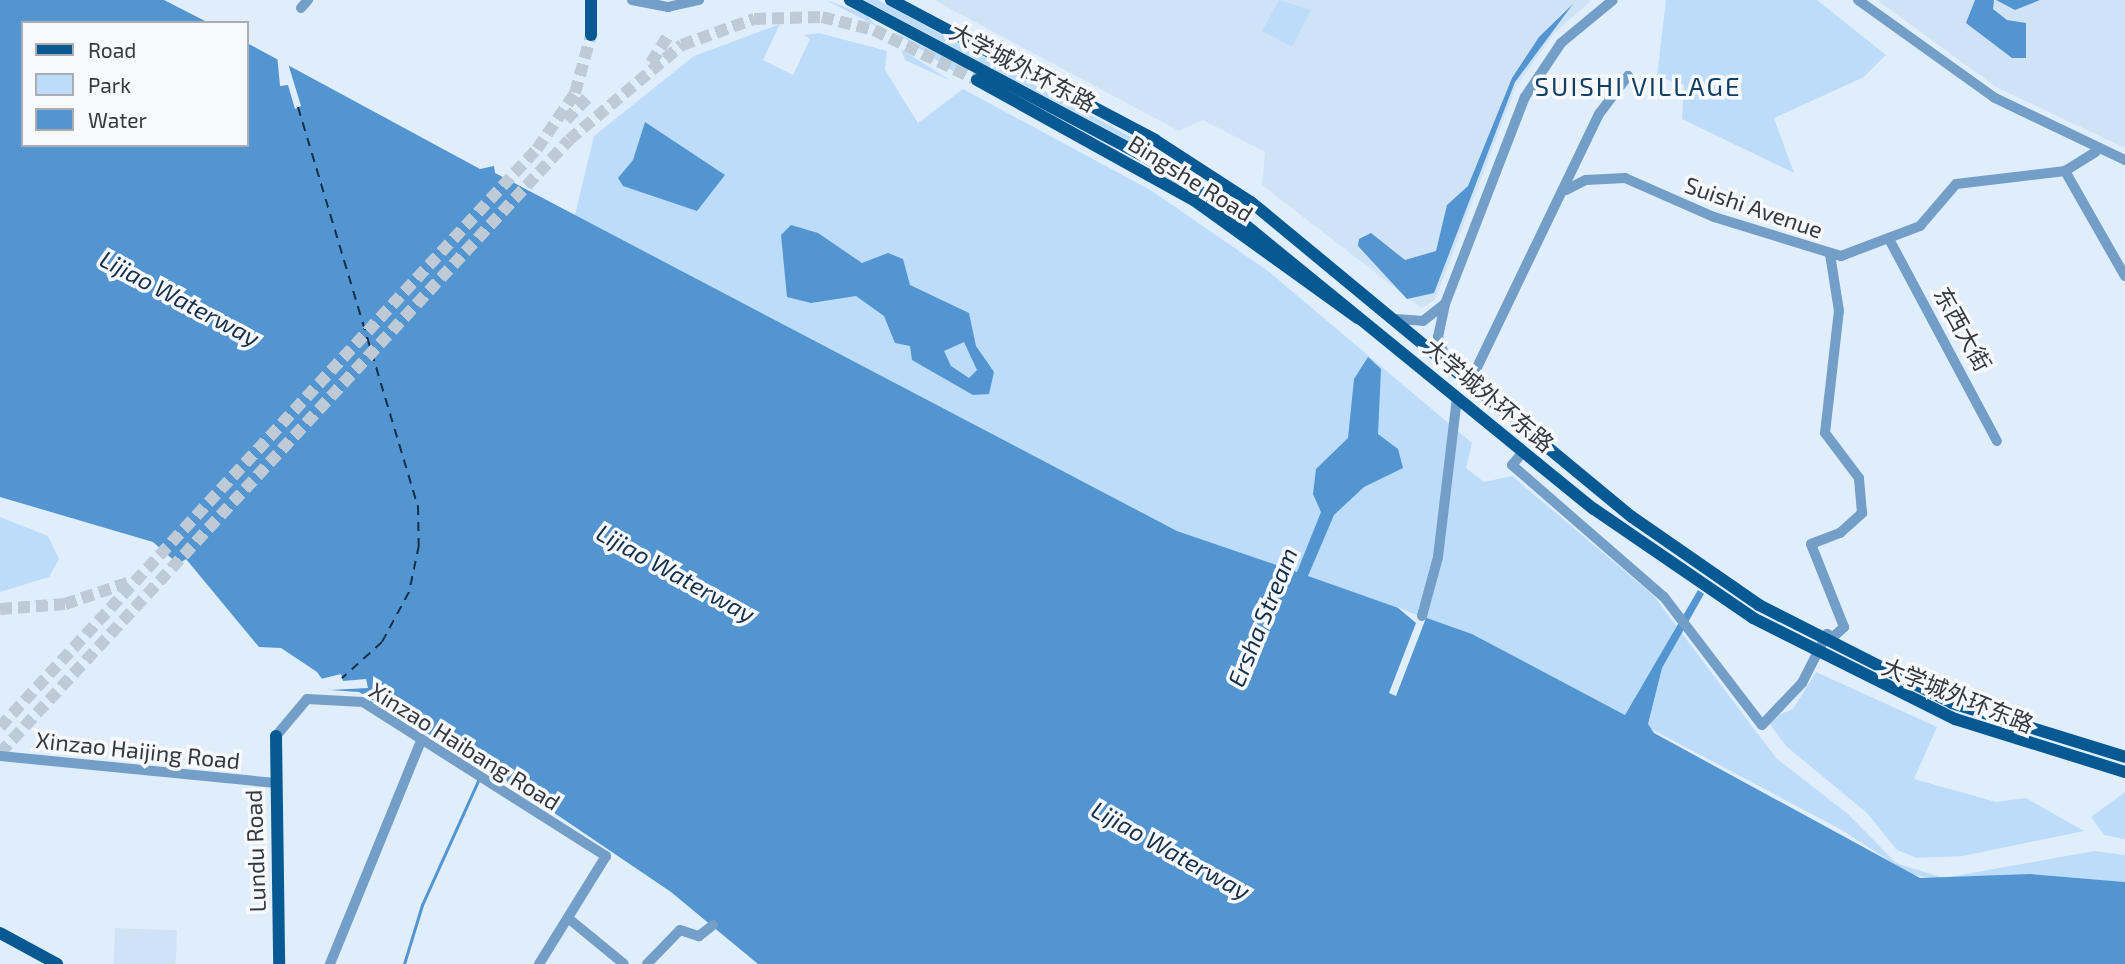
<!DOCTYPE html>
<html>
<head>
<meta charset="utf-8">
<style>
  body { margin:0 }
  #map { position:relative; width:2125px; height:964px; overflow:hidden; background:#e0eefb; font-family:"Exo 2","Noto Sans SC",sans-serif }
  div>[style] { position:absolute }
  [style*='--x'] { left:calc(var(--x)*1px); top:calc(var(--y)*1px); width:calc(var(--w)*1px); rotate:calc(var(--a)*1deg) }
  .built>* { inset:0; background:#d0e3f6; transform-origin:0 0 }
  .green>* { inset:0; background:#bddcf9 }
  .water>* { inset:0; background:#5395d0 }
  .pier>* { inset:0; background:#e0eefb }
  .stream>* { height:2.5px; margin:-1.25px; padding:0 1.25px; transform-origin:1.25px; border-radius:1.25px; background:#5395d0 }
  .ferry>* { height:2px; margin-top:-1px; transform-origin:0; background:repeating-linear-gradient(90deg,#143049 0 9px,transparent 0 16px) }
  .major-tunnel>* { height:12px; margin-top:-6px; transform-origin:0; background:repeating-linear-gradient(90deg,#becad5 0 12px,transparent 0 18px) }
  .minor>* { height:10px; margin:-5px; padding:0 5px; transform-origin:5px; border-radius:5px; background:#729ec7 }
  .major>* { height:12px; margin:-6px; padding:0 6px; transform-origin:6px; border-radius:6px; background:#065992 }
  span { translate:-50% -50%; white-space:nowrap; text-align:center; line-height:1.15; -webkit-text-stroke:7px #f7f9fc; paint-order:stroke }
  .street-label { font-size:23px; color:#34393f }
  .water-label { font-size:24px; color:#143049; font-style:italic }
  .quarter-label { font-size:26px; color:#123f64; letter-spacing:2px }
  .legend { position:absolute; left:21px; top:21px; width:228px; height:126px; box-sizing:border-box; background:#f7f9fc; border:2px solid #a9acb0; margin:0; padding:9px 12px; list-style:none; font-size:21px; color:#34393f }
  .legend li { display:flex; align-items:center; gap:14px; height:35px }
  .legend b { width:35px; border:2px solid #a9acb0 }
</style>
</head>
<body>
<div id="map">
  <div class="built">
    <i style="clip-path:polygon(934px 0,1592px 0,1554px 33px,1516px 87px,1435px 300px,1421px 308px,1262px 185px,1265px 152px,1203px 120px,1179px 131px)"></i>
    <i style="clip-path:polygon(1877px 0,2125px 0,2125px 148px,1996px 87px)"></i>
    <i style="left:115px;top:928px;width:62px;height:36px;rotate:2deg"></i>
  </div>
  <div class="green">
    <i style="clip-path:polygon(826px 0,867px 15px,876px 26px)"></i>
    <i style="clip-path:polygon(864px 0,878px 0,1153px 149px,1148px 151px)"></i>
    <i style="clip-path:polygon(1279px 0,1311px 10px,1292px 47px,1262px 31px)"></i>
    <i style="clip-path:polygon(1666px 0,1817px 0,1886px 55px,1864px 77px,1774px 118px,1794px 173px,1682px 119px,1684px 85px,1657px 76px)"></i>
    <i style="clip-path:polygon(780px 24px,763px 60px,793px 75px,810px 39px,804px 35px,819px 33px,887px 51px,885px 70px,918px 123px,963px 89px,1152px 191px,1268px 271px,1472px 443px,1466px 468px,1484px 482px,1512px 476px,1653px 595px,1776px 758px,1848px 814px,1896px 863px,1944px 878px,2094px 851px,2125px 855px,2125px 882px,2030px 874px,1940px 880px,1910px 874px,1840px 829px,1472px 634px,1177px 531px,575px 215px,594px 136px,694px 56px)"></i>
    <i style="clip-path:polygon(895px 32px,967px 69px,967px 71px,960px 76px)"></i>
    <i style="clip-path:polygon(901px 49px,951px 81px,905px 60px)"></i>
    <i style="clip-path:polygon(0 517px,48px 536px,59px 559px,49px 577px,0 592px)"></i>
    <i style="clip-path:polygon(1816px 672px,1937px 727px,1914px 779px,1996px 802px,2026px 798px,2084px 831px,1963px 856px,1917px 858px,1897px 850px,1867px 813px,1786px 746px,1767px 720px,1793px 709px)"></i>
    <i style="clip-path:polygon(2125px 792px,2125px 839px,2104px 835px,2091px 817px)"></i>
  </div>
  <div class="water">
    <i style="clip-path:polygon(0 0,164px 0,209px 23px,23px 23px,23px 145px,247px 145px,247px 43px,480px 169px,494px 166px,495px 173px,1177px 531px,1297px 572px,1321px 512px,1313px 494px,1316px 469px,1348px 438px,1354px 379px,1368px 357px,1381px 369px,1378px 434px,1398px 449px,1403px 468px,1364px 487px,1334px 515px,1308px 576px,1472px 634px,1625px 715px,1698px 590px,1704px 594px,1662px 668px,1648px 724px,1654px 733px,1920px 878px,2030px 874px,2125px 882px,2125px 964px,758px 964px,671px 892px,516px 787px,359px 692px,330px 690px,317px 672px,281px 648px,259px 647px,186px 559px,178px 564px,153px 542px,0 497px)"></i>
    <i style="clip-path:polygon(1975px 0,1994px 0,1993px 9px,2007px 20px,2026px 23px,2026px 58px,2012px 58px,1966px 23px)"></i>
    <i style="clip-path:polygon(1996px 0,2040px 0,2015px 10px)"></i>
    <i style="clip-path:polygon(1573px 4px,1515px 82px,1434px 293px,1407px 299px,1358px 246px,1359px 239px,1371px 233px,1405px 260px,1436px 251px,1447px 205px,1468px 186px,1512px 78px,1539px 37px)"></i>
    <i style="clip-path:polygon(645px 122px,725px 175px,697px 211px,623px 186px,618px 178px,633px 160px)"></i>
    <i style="clip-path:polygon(evenodd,791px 225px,818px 233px,862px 263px,888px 253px,903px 259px,910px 285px,969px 313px,976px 346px,994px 372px,989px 394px,973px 395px,912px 360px,910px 346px,895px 343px,884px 316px,856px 296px,811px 303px,787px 297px,781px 235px,791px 225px,964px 342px,977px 370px,969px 378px,951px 366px,944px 351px,964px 342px)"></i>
  </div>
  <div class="pier">
    <i style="clip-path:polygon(269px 50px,279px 51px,287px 60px,301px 106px,295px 109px,288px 85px,280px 86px,277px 54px)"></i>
    <i style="clip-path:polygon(1397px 607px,1426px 618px,1396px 696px,1389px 693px,1416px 623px)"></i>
    <i style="clip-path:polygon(341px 674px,343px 681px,366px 679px,368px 688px,330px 690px,321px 679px)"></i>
  </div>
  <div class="stream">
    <i style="--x:404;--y:964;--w:62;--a:-73"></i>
    <i style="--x:422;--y:905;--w:138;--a:-65.7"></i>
  </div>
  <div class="ferry">
    <i style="--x:298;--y:107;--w:417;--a:73.3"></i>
    <i style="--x:418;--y:506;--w:39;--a:89"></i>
    <i style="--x:419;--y:545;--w:48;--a:102"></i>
    <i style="--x:409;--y:592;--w:57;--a:118.4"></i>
    <i style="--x:382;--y:642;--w:54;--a:138"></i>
  </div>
  <div class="major-tunnel">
    <i style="--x:651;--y:63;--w:36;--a:-58"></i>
    <i style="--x:566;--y:120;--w:32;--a:-46"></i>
    <i style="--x:0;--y:609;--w:65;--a:-4.4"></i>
    <i style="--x:65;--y:604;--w:69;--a:-18.7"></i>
    <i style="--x:0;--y:727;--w:789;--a:-47.11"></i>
    <i style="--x:537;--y:149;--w:68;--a:-55.8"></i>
    <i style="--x:575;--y:93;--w:60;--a:-74.6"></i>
    <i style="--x:0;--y:753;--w:836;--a:-47.13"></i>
    <i style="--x:569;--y:140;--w:148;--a:-40.1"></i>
    <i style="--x:682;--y:45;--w:77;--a:-19.9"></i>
    <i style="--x:754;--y:19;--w:68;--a:-1.7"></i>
    <i style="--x:822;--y:17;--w:54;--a:14"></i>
    <i style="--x:874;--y:30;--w:114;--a:25.9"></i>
  </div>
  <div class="minor">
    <i style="--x:632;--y:0;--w:37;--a:11"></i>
    <i style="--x:668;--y:7;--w:32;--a:-13"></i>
    <i style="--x:1858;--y:0;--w:168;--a:35.6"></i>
    <i style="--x:1995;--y:98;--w:144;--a:25.5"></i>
    <i style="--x:301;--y:8;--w:11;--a:-49"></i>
    <i style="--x:2065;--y:171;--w:36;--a:-32"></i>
    <i style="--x:1566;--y:190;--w:22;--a:-27"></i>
    <i style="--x:1586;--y:180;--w:39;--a:-3"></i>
    <i style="--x:1625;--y:178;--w:97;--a:23.7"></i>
    <i style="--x:1714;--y:217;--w:133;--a:17.1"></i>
    <i style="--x:1841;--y:256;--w:85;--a:-20.8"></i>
    <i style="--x:1920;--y:226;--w:55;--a:-49.4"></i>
    <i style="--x:1956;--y:184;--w:110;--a:-6.8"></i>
    <i style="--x:2065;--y:171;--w:121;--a:60.3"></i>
    <i style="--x:1889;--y:239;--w:229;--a:61.9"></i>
    <i style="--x:1396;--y:319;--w:27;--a:4"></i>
    <i style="--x:1423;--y:321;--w:28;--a:-38"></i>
    <i style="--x:1447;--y:363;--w:28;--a:-109"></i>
    <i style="--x:1438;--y:337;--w:34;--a:-78"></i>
    <i style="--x:1445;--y:304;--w:222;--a:-68.9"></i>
    <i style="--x:1525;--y:97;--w:65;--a:-56.3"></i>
    <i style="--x:1561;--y:43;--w:67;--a:-39.6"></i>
    <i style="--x:1470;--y:382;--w:297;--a:-64.3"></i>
    <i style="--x:1599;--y:114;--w:48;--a:-52.7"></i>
    <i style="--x:1523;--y:452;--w:17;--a:130"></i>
    <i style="--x:1512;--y:465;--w:201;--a:41"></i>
    <i style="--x:1664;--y:597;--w:161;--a:52.6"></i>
    <i style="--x:1762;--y:725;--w:58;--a:-46.4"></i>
    <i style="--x:1802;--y:683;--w:55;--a:-63"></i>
    <i style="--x:1827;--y:634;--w:7;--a:27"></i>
    <i style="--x:1833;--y:637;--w:15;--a:-42"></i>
    <i style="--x:1844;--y:627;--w:89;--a:-111.7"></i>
    <i style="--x:1811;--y:544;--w:31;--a:-21"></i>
    <i style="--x:1840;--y:533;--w:30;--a:-42"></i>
    <i style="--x:1862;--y:513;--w:35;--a:-95"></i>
    <i style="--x:1859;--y:478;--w:56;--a:-127.1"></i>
    <i style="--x:1825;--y:433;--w:123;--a:-83.5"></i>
    <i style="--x:1839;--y:311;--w:58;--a:-99"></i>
    <i style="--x:1422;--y:616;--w:61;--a:-74.8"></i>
    <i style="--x:1438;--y:557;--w:161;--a:-83.2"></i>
    <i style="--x:276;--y:736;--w:48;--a:-50"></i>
    <i style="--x:307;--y:699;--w:56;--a:3.1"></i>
    <i style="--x:363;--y:702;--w:288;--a:32.4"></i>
    <i style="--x:606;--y:856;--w:127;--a:121.8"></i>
    <i style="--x:0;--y:756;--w:274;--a:5.6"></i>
    <i style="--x:568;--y:918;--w:72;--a:39.4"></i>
    <i style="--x:330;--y:964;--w:241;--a:-67.8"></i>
    <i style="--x:647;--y:964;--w:47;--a:-45.9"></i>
    <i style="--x:680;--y:930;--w:20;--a:18"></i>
    <i style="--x:699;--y:936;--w:18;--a:-38"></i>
  </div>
  <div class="major">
    <i style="--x:850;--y:0;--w:336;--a:28"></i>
    <i style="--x:1147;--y:158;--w:83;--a:32.2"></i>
    <i style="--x:1217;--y:202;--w:486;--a:39.2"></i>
    <i style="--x:1594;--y:509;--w:193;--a:34.4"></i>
    <i style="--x:1753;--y:618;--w:226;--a:26.6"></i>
    <i style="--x:1955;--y:719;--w:178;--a:17.3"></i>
    <i style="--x:891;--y:0;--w:299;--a:27.9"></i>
    <i style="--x:1155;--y:140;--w:114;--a:32.9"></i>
    <i style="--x:1251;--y:202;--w:494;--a:39.6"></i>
    <i style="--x:1632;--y:517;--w:155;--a:34.7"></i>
    <i style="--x:1759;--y:605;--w:216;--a:26.9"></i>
    <i style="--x:1952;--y:703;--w:181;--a:17.3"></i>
    <i style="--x:591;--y:35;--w:35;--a:-90"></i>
    <i style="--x:977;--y:80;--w:249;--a:29"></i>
    <i style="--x:1195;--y:201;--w:201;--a:35.7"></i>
    <i style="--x:276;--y:736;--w:228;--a:89.2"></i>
    <i style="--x:0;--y:933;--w:65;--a:28.5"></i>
  </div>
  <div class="street-label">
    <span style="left:1023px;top:67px;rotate:28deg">大学城外环东路</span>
    <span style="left:1191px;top:178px;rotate:32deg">Bingshe Road</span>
    <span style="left:1754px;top:207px;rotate:19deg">Suishi Avenue</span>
    <span style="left:1963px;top:329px;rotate:61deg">东西大街</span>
    <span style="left:1489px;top:395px;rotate:40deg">大学城外环东路</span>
    <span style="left:1958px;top:695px;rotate:22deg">大学城外环东路</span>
    <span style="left:465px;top:746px;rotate:32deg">Xinzao Haibang Road</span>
    <span style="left:138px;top:750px;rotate:6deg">Xinzao Haijing Road</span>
    <span style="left:255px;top:851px;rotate:-92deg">Lundu Road</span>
  </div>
  <div class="water-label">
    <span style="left:180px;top:298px;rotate:28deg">Lijiao Waterway</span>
    <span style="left:676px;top:573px;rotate:29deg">Lijiao Waterway</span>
    <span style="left:1262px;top:617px;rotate:-68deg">Ersha Stream</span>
    <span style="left:1171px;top:850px;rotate:29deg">Lijiao Waterway</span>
  </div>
  <div class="quarter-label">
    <span style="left:1638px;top:86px">SUISHI VILLAGE</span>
  </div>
  <ul class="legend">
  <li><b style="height:9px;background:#065992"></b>Road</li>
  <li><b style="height:19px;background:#bddcf9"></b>Park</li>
  <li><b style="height:19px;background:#5395d0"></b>Water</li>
  </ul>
</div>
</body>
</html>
